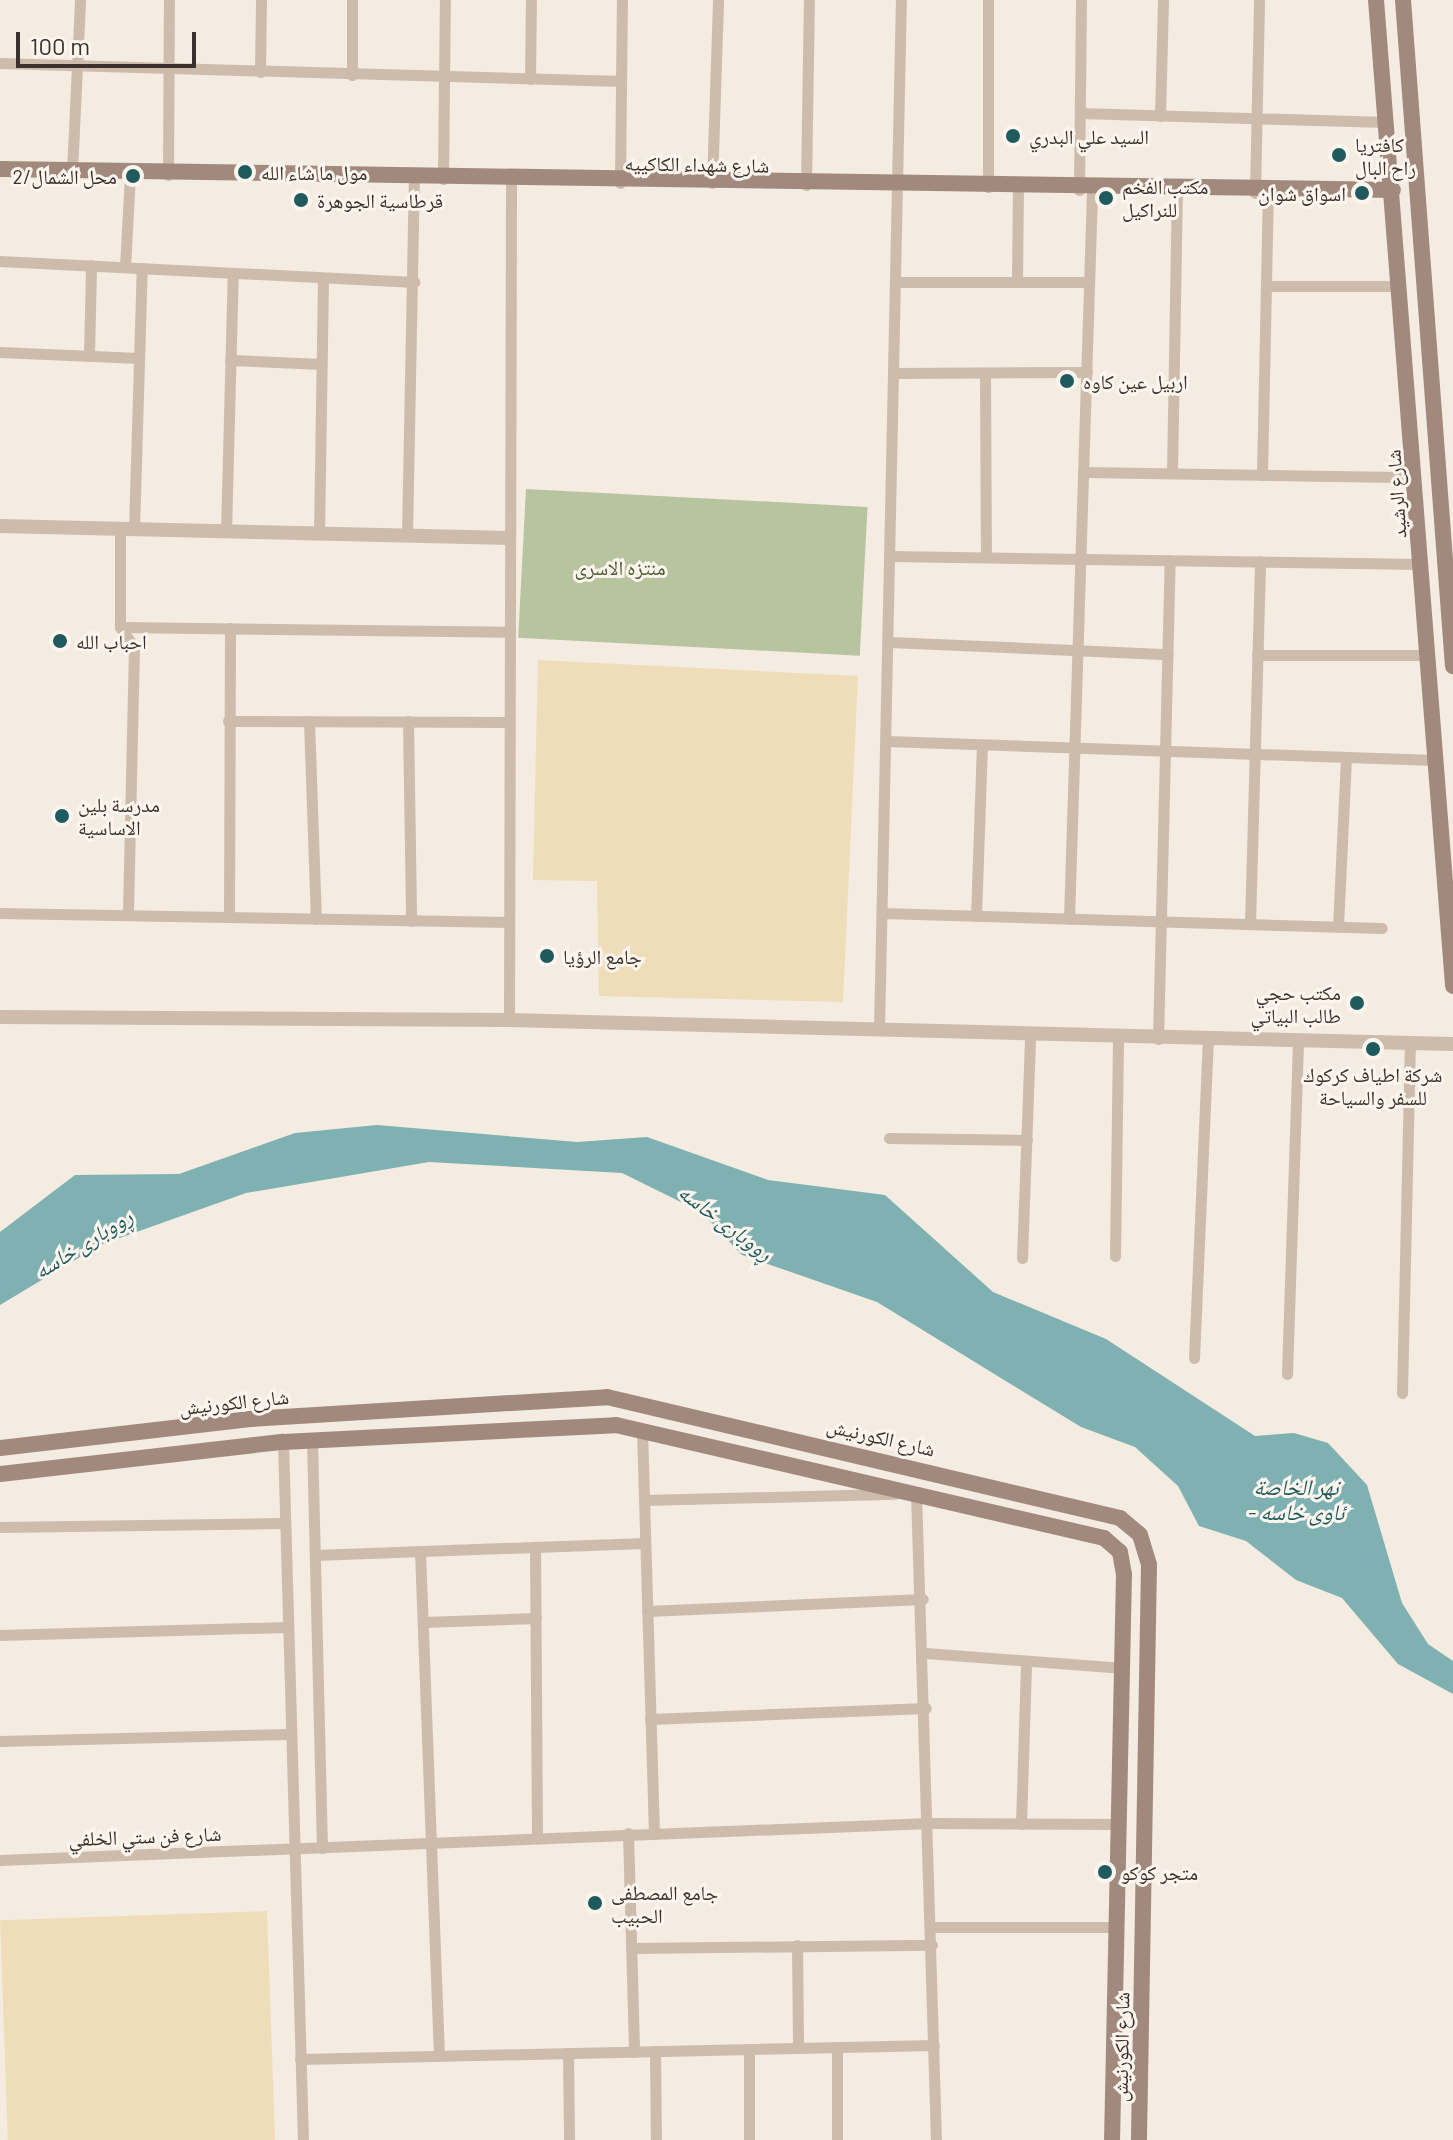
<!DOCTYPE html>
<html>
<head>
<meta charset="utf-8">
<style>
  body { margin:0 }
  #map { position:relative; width:1453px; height:2140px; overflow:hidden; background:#f4ebe1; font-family:Barlow,"Noto Naskh Arabic",sans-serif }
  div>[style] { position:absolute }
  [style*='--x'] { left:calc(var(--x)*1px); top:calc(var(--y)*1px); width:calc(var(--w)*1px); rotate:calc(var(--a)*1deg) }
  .green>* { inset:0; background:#b8c4a0; transform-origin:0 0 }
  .sand>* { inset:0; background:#efdcb8; transform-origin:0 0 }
  .water>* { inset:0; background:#7fb0b2 }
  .minor>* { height:11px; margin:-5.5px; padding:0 5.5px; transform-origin:5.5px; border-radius:5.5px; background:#cdbbac }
  .tertiary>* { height:14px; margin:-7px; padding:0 7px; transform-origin:7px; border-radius:7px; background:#cdbbac }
  .secondary>* { height:16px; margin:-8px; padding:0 8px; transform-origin:8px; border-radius:8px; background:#a18a7d }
  .dots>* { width:22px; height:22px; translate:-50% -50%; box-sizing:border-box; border:4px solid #fbf5ee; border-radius:50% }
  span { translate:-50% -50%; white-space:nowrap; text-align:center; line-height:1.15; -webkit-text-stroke:6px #fbf5ee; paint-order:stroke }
  .poi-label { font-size:20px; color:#3b302b }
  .left { translate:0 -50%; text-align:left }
  .right { translate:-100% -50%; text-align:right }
  .street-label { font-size:20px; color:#3b302b }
  .park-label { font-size:20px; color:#4a5a2e }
  .water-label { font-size:22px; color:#1f5a5e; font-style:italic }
  .scale { position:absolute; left:16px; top:32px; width:180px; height:36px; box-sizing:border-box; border:4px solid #3b302b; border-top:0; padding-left:10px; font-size:24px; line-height:28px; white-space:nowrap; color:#3b302b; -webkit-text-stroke:6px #fbf5ee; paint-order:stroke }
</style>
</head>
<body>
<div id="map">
  <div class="green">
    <i style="left:526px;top:489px;width:342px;height:149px;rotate:3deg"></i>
  </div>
  <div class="sand">
    <i style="clip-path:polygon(538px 660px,858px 676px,843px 1002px,599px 996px,597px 881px,533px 880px)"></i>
    <i style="left:267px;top:1911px;width:229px;height:267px;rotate:88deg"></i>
  </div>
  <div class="water">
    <i style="clip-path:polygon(377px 1125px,577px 1142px,647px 1137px,768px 1180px,885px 1195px,993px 1292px,1106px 1339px,1255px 1436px,1294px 1433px,1328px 1443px,1367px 1485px,1402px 1603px,1428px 1644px,1453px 1661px,1453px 1694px,1398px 1664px,1342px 1598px,1296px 1580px,1246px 1541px,1199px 1526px,1178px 1486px,1135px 1447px,1081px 1427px,877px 1302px,742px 1255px,701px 1212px,622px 1173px,429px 1162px,246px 1193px,100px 1245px,0 1305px,0 1232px,75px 1175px,179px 1174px,295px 1133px)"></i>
  </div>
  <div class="minor">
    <i style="--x:0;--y:63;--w:621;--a:1.66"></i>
    <i style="--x:260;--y:72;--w:72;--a:-89.2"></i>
    <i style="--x:352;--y:75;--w:75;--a:-90"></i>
    <i style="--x:530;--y:79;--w:79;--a:-89.3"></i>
    <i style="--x:1080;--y:113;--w:307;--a:1.7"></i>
    <i style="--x:1160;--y:116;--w:116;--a:-88.5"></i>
    <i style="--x:72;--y:172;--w:172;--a:-87.3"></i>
    <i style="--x:168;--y:175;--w:175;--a:-89.7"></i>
    <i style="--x:443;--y:179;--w:179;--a:-89.4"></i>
    <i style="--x:620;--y:183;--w:183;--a:-89.4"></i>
    <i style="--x:712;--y:183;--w:183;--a:-88.1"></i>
    <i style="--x:806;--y:185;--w:185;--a:-89.1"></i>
    <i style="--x:988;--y:187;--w:187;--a:-90"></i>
    <i style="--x:1079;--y:190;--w:190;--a:-89.4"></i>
    <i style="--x:1255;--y:193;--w:193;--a:-88.8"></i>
    <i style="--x:0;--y:261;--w:415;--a:2.9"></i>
    <i style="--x:125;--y:267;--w:93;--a:-86.9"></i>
    <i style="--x:1017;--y:281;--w:92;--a:-89.4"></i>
    <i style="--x:898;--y:282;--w:191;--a:0"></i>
    <i style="--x:1266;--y:286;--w:134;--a:0"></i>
    <i style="--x:0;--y:352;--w:139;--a:2.5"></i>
    <i style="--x:89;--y:356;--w:91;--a:-88.7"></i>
    <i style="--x:230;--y:360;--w:91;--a:2.5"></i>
    <i style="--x:895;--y:373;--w:192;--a:-0.3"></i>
    <i style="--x:985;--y:373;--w:184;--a:89.7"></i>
    <i style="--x:1083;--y:472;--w:331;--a:0.9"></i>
    <i style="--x:1172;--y:473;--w:281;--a:-89"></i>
    <i style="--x:1262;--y:475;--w:281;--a:-88.8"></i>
    <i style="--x:120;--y:529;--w:98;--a:90"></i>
    <i style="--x:120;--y:627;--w:24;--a:55"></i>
    <i style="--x:134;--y:647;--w:268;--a:91.3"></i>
    <i style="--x:134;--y:530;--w:262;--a:-88.3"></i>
    <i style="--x:226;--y:532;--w:259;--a:-88.5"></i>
    <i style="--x:319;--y:534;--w:256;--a:-89.1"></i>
    <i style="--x:407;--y:536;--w:357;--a:-88.9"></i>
    <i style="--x:891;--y:556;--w:529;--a:0.87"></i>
    <i style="--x:120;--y:627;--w:389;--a:0.7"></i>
    <i style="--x:889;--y:642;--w:279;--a:2.5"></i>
    <i style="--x:1257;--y:655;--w:170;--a:0"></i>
    <i style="--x:228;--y:721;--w:280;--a:0.2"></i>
    <i style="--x:309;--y:721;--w:198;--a:88"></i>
    <i style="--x:408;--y:721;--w:200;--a:89.1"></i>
    <i style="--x:886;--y:741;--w:548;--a:1.99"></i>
    <i style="--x:0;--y:913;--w:509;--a:1.01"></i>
    <i style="--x:882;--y:913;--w:500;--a:1.72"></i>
    <i style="--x:976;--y:916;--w:171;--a:-88"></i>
    <i style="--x:229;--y:917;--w:289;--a:-89.8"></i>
    <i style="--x:1069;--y:919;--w:728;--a:-88.19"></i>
    <i style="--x:1250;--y:924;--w:363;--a:-88.4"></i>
    <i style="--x:1338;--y:927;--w:169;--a:-87.3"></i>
    <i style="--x:509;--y:1020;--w:839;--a:-89.86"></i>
    <i style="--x:879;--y:1029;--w:1029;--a:-88.78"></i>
    <i style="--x:1158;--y:1039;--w:479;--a:-88.6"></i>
    <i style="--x:889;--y:1138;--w:138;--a:0.8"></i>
    <i style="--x:1115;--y:1256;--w:218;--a:-89.2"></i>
    <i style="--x:1022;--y:1258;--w:222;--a:-87.9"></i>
    <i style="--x:1194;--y:1358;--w:318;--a:-87.5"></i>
    <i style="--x:1287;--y:1374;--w:333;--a:-88.1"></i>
    <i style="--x:1402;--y:1393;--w:350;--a:-88.7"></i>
    <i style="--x:642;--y:1430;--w:402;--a:88.3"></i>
    <i style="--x:312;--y:1440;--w:408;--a:88.6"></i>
    <i style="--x:283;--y:1442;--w:698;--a:88.36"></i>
    <i style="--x:916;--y:1493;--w:647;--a:88.23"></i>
    <i style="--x:644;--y:1500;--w:251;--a:-1.4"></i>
    <i style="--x:0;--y:1527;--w:285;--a:-0.8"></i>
    <i style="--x:535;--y:1547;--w:290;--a:89.6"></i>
    <i style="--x:420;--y:1551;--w:505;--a:87.85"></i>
    <i style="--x:315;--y:1555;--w:330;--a:-2.1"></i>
    <i style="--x:647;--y:1611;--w:276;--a:-2.5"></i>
    <i style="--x:424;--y:1622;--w:112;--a:-2"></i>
    <i style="--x:0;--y:1635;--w:287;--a:-1.6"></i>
    <i style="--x:925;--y:1653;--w:199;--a:4.3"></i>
    <i style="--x:650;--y:1719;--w:276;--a:-2.3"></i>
    <i style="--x:0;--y:1741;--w:289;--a:-1.4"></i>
    <i style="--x:1021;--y:1824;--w:163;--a:-88.2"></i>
    <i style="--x:628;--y:1833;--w:219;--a:88.4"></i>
    <i style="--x:0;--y:1860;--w:930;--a:-2.28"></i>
    <i style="--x:929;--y:1823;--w:189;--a:0.3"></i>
    <i style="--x:931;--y:1927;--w:185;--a:0"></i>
    <i style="--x:797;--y:1945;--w:103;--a:89.4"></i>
    <i style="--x:631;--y:1948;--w:301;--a:-0.6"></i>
    <i style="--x:749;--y:2049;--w:91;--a:90"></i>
    <i style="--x:655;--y:2051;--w:89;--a:89.4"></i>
    <i style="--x:568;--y:2053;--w:87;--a:89.3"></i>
    <i style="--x:300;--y:2059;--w:634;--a:-1.27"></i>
    <i style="--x:837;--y:2140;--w:92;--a:-90"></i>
  </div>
  <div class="tertiary">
    <i style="--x:0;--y:526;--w:509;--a:1.35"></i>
    <i style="--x:0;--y:1017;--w:509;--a:0.34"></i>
    <i style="--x:509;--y:1020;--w:944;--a:1.46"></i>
  </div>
  <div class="secondary">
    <i style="--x:1376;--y:0;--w:989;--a:85.53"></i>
    <i style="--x:1403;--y:0;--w:668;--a:85.71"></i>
    <i style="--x:0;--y:169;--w:1393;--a:0.86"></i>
    <i style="--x:0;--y:1448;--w:252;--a:-6.6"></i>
    <i style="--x:250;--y:1419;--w:358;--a:-3.5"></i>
    <i style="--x:607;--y:1397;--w:527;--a:13.27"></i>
    <i style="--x:1120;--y:1518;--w:26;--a:40"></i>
    <i style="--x:1140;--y:1535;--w:31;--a:73"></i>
    <i style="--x:1149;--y:1565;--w:575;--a:91"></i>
    <i style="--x:0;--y:1474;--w:285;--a:-6.5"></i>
    <i style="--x:283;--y:1442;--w:333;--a:-2.9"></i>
    <i style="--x:616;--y:1425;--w:501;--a:13.04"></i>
    <i style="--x:1104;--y:1538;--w:21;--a:41"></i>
    <i style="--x:1120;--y:1552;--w:22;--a:80"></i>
    <i style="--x:1124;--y:1574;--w:566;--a:91.21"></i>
  </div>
  <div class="dots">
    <i style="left:1013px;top:136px;background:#1f5a5e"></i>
    <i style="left:1339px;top:155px;background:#1f5a5e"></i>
    <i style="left:245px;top:172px;background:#1f5a5e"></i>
    <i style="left:133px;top:176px;background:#1f5a5e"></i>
    <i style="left:1362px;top:193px;background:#1f5a5e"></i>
    <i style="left:1106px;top:198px;background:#1f5a5e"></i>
    <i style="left:301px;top:200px;background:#1f5a5e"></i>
    <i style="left:1067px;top:381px;background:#1f5a5e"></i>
    <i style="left:60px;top:641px;background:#1f5a5e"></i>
    <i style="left:62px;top:816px;background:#1f5a5e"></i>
    <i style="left:547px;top:956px;background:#1f5a5e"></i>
    <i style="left:1357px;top:1003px;background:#1f5a5e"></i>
    <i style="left:1373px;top:1049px;background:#1f5a5e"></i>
    <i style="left:1105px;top:1872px;background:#1f5a5e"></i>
    <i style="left:595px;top:1903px;background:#1f5a5e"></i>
  </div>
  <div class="poi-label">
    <span class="left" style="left:1029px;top:136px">السيد علي البدري</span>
    <span class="left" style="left:1355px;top:156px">كافتريا<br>راح البال</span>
    <span class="left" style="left:261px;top:172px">مول ما شاء الله</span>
    <span class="right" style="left:117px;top:176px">محل الشمال/2</span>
    <span class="left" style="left:1122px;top:198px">مكتب الفخم<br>للنراكيل</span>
    <span class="right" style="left:1346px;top:193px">اسواق شوان</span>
    <span class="left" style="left:317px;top:200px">قرطاسية الجوهرة</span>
    <span class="left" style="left:1083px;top:381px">اربيل عين كاوه</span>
    <span class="left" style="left:76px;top:641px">احباب الله</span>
    <span class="left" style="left:78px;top:816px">مدرسة بلين<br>الاساسية</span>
    <span class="left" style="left:563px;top:956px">جامع الرؤيا</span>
    <span class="right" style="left:1341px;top:1004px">مكتب حجي<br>طالب البياتي</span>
    <span style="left:1373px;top:1086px">شركة اطياف كركوك<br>للسفر والسياحة</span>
    <span class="left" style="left:1121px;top:1872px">متجر كوكو</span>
    <span class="left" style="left:611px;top:1904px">جامع المصطفى<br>الحبيب</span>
  </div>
  <div class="street-label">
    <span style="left:697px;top:164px;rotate:1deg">شارع شهداء الكاكييه</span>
    <span style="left:1396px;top:494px;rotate:-94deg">شارع الرشيد</span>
    <span style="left:234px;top:1402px;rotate:-6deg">شارع الكورنيش</span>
    <span style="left:881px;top:1437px;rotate:13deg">شارع الكورنيش</span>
    <span style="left:145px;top:1836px;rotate:-2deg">شارع فن ستي الخلفي</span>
    <span style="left:1121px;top:2047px;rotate:-89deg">شارع الكورنيش</span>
  </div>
  <div class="park-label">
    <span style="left:620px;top:567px">منتزه الاسرى</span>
  </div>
  <div class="water-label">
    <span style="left:726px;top:1222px;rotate:37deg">ڕووباری خاسە</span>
    <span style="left:83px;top:1243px;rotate:-32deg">ڕووباری خاسە</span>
    <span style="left:1296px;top:1499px">نهر الخاصة<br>- ئاوی خاسە</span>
  </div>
  <div class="scale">100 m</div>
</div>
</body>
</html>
